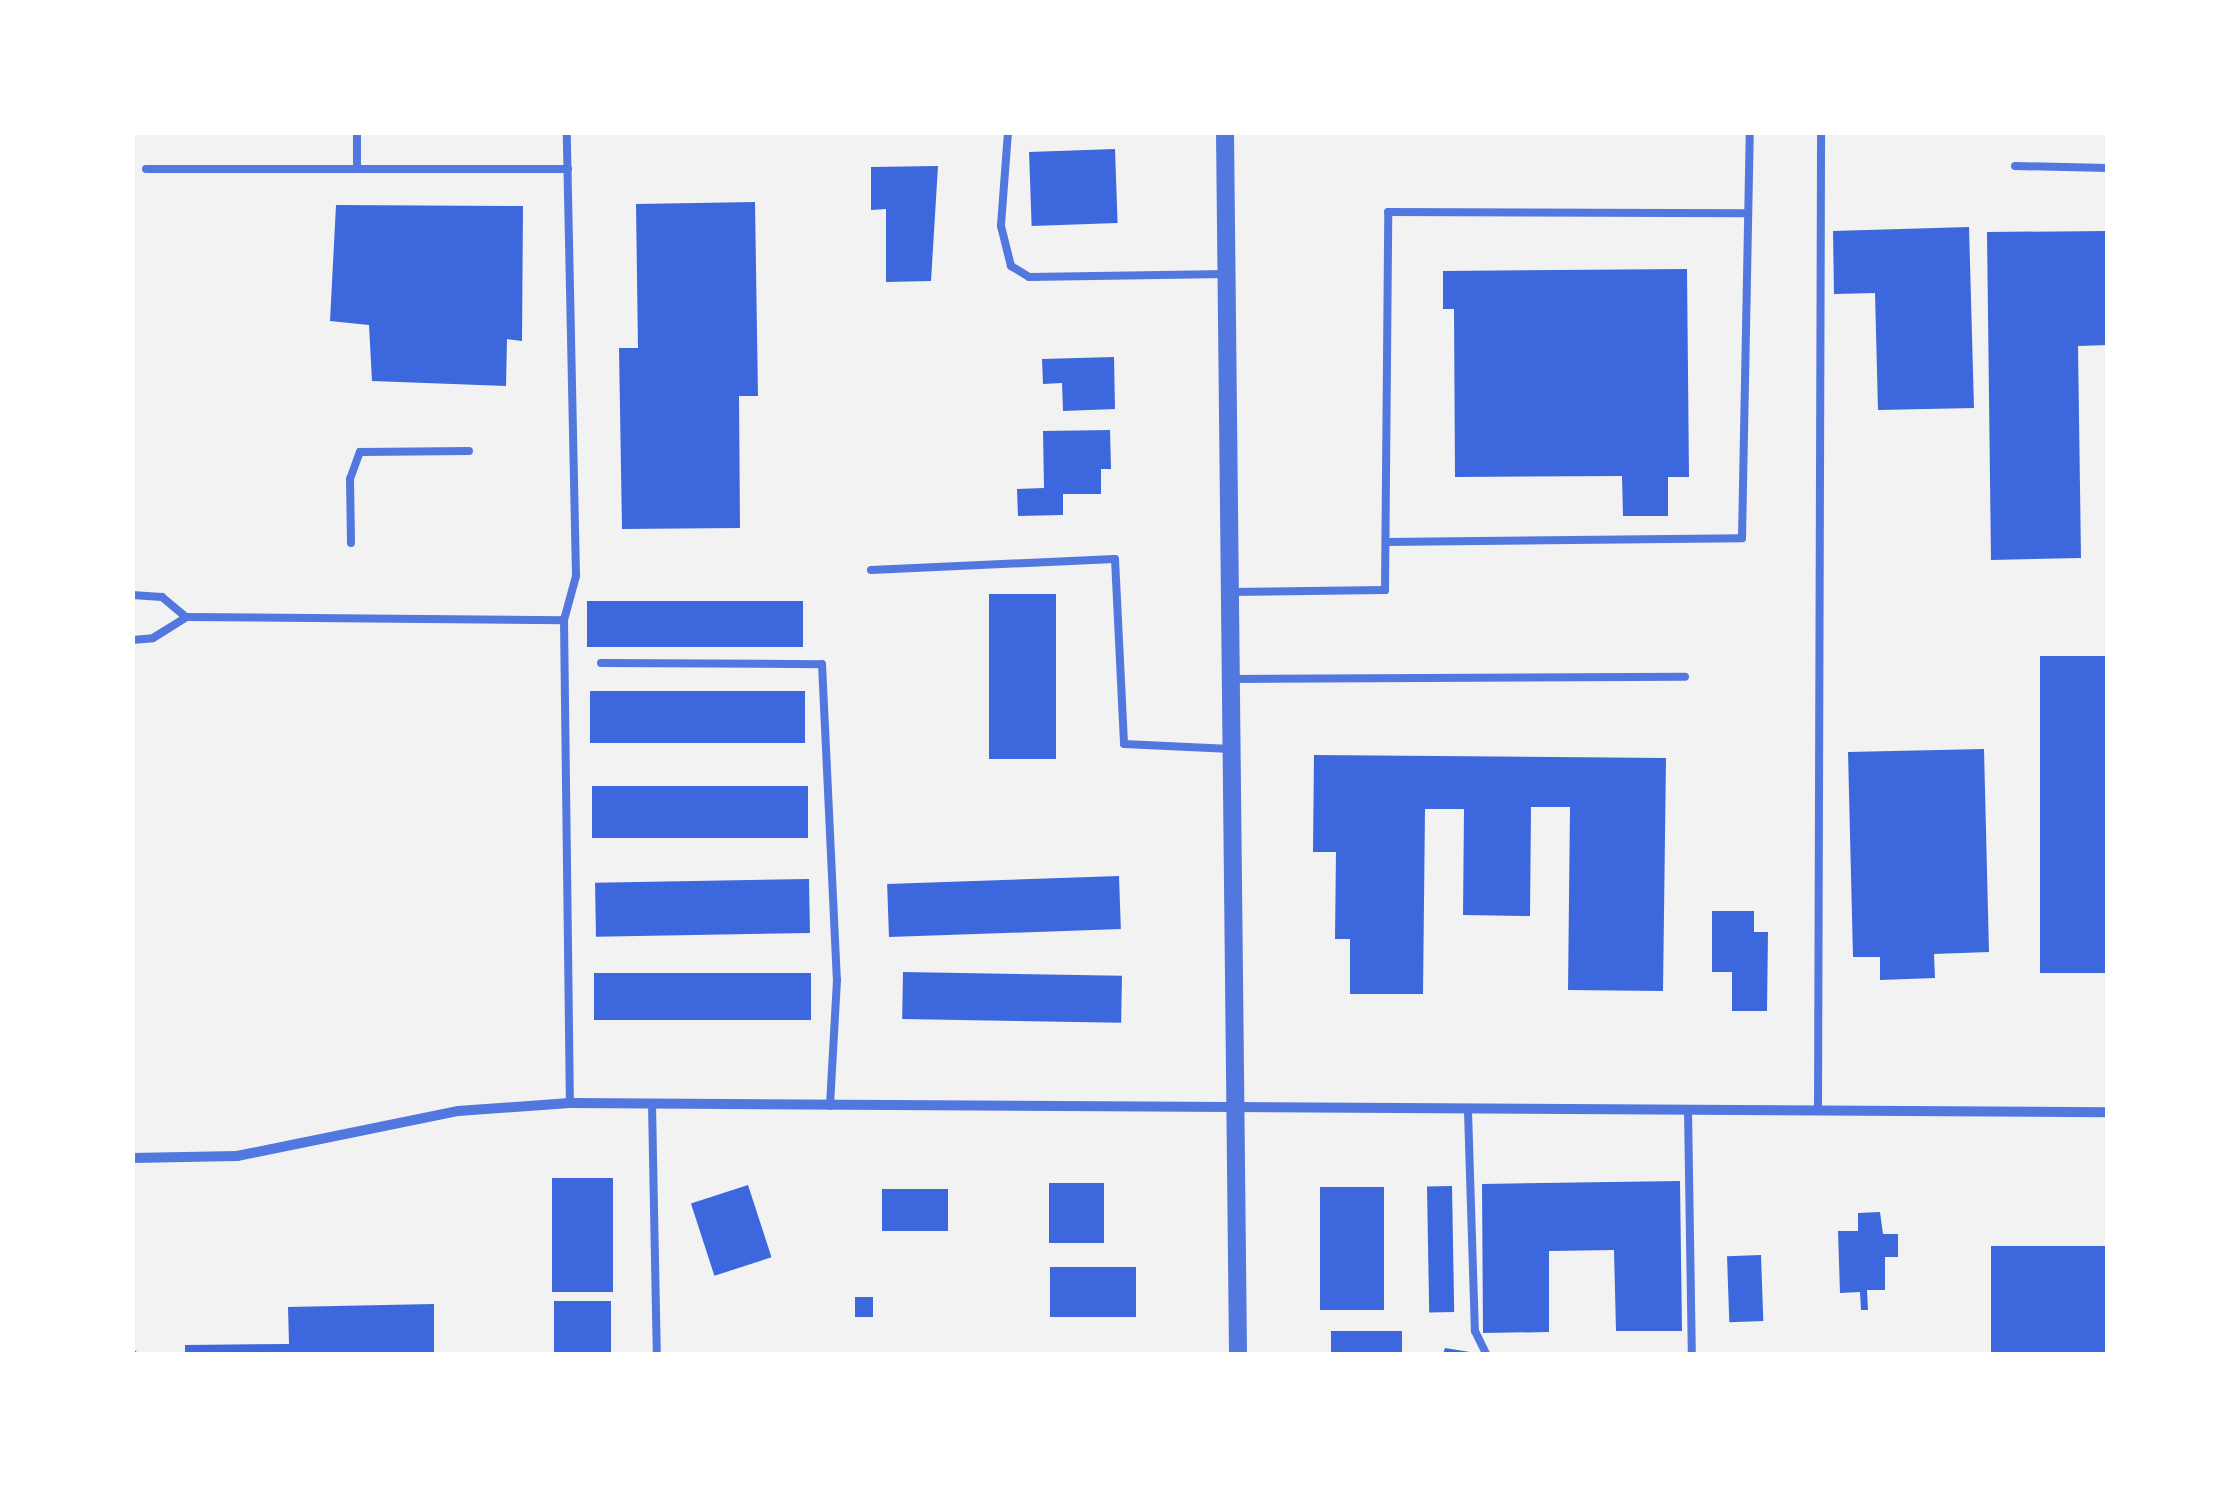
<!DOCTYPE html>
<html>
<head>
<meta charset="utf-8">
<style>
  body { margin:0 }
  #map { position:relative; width:2240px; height:1487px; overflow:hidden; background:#f2f2f2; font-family:"DM Sans",sans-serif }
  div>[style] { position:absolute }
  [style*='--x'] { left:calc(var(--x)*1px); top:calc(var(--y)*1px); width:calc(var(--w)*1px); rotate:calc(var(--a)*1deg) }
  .building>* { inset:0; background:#3d67dc; transform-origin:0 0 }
  .service>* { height:8px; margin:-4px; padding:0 4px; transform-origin:4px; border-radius:4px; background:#5277de }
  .minor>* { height:10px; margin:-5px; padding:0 5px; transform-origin:5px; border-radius:5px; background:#5277de }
  .tertiary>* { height:18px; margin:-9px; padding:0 9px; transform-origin:9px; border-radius:9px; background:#5277de }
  span { translate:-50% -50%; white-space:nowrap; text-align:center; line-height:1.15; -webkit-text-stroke:8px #fff; paint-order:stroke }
  .frame { position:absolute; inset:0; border:135px solid #fff; pointer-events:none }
</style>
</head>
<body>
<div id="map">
  <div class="building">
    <i style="left:1115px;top:149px;width:74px;height:86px;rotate:88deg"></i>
    <i style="clip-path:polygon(938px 166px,931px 281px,886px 282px,886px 209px,871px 210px,871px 167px)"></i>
    <i style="clip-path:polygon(755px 202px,758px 396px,739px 396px,740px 528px,622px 529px,619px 348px,638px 348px,636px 204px)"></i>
    <i style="clip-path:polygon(336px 205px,523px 206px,522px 341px,507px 339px,506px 386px,372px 381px,369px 325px,330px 321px)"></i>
    <i style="clip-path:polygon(1969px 227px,1974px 408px,1878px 410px,1875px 293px,1834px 294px,1833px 231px)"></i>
    <i style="clip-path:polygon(2108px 231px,2108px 345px,2078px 346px,2081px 558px,1991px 560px,1987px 232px)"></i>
    <i style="clip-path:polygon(1687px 269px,1689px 477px,1668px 477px,1668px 516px,1623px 516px,1622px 476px,1455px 477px,1454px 309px,1443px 309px,1443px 271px)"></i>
    <i style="clip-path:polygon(1114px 357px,1115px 409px,1063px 411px,1062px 383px,1043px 384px,1042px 359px)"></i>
    <i style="clip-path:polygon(1110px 430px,1111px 469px,1101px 469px,1101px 494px,1063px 494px,1063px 515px,1018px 516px,1017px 489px,1044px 488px,1043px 431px)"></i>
    <i style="left:989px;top:594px;width:67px;height:165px"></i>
    <i style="left:803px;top:601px;width:46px;height:216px;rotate:90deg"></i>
    <i style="left:2108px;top:656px;width:317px;height:68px;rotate:90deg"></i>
    <i style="left:590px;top:691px;width:215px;height:52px"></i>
    <i style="clip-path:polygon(1984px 749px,1989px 952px,1934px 954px,1935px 978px,1880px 980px,1880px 957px,1853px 957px,1848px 752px)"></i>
    <i style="clip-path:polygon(1314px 755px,1666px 758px,1663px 991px,1568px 990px,1570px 807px,1531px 807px,1530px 916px,1463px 915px,1464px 809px,1425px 809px,1423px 994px,1350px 994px,1350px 939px,1335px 939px,1336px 852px,1313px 852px)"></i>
    <i style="left:592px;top:786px;width:216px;height:52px"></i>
    <i style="left:1119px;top:876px;width:53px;height:232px;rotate:88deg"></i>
    <i style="left:809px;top:879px;width:54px;height:214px;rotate:89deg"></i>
    <i style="clip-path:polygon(1712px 911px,1754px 911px,1754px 932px,1768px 932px,1767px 1011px,1732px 1011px,1732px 972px,1712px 972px)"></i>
    <i style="left:903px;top:972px;width:219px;height:47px;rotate:1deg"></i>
    <i style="left:594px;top:973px;width:217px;height:47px"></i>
    <i style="left:552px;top:1178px;width:61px;height:114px"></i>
    <i style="clip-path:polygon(1680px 1181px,1682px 1331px,1616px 1331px,1614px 1250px,1549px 1251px,1549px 1332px,1483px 1333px,1482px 1184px)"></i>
    <i style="left:1049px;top:1183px;width:55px;height:60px"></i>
    <i style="left:748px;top:1185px;width:76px;height:60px;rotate:72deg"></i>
    <i style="left:1452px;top:1186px;width:126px;height:25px;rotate:89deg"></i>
    <i style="left:1320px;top:1187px;width:64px;height:123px"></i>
    <i style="left:882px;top:1189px;width:66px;height:42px"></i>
    <i style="clip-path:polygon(1880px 1212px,1883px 1234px,1898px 1234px,1898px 1257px,1885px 1257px,1885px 1290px,1867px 1290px,1868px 1310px,1861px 1310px,1860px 1292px,1840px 1293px,1838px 1231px,1858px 1231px,1858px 1213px)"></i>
    <i style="left:1991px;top:1246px;width:117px;height:108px"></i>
    <i style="left:1761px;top:1255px;width:66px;height:34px;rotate:88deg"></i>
    <i style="left:1050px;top:1267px;width:86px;height:50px"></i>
    <i style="left:855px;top:1297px;width:18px;height:20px"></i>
    <i style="left:554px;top:1301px;width:57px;height:53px"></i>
    <i style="clip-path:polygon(434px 1304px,434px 1353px,185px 1354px,185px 1345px,289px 1344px,288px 1307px)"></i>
    <i style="left:1402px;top:1331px;width:23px;height:71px;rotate:90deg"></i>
    <i style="clip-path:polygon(1445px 1348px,1470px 1352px,1470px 1354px,1443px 1354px)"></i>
  </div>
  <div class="service">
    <i style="--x:1008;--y:132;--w:94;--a:94.3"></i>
    <i style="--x:1001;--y:226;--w:41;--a:76"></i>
    <i style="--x:1011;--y:266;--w:21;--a:31"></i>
    <i style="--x:1029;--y:277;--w:197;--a:-0.9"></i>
    <i style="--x:2015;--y:166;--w:93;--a:1.2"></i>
    <i style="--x:146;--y:169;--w:422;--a:0"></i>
    <i style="--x:357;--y:169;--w:37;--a:-90"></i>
    <i style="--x:1386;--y:542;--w:356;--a:-0.6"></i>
    <i style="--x:1742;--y:538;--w:406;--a:-88.9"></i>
    <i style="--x:351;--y:543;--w:64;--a:-90.9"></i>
    <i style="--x:350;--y:479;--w:29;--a:-70"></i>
    <i style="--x:360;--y:452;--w:109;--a:-0.5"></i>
    <i style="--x:871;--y:570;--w:244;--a:-2.6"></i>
    <i style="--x:1115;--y:559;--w:185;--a:87.2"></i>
    <i style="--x:1124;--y:744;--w:107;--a:2.7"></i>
    <i style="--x:1231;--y:592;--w:154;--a:-0.7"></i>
    <i style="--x:1385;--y:590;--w:378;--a:-89.5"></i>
    <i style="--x:1388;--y:212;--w:359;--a:0.2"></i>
    <i style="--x:132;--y:595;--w:30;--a:4"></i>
    <i style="--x:162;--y:597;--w:31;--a:40"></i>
    <i style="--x:564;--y:620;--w:483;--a:89.3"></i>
    <i style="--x:132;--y:640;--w:21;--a:-5"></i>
    <i style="--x:153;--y:638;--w:39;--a:-32"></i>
    <i style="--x:186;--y:617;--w:378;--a:0.5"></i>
    <i style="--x:564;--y:620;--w:46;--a:-74.7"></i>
    <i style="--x:576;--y:576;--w:444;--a:-91.2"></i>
    <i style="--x:601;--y:663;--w:221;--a:0.3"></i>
    <i style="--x:822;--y:664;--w:316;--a:87.3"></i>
    <i style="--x:837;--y:980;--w:126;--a:93.2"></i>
    <i style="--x:1232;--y:679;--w:453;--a:-0.3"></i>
    <i style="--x:652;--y:1104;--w:250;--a:88.9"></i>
    <i style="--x:1688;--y:1110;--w:244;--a:89.1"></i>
    <i style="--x:1468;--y:1111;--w:220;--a:88.2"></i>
    <i style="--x:1475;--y:1331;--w:25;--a:64"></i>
    <i style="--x:1818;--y:1111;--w:979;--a:-89.82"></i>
    <i style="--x:132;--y:1354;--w:1;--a:0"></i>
  </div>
  <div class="minor">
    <i style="--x:132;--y:1158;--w:105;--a:-1.1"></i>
    <i style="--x:237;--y:1156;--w:226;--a:-11.5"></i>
    <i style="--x:458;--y:1111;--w:112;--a:-4.1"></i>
    <i style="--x:570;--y:1103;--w:1538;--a:0.34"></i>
  </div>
  <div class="tertiary">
    <i style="--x:1225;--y:132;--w:1222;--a:89.39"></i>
  </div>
  <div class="frame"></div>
</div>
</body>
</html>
